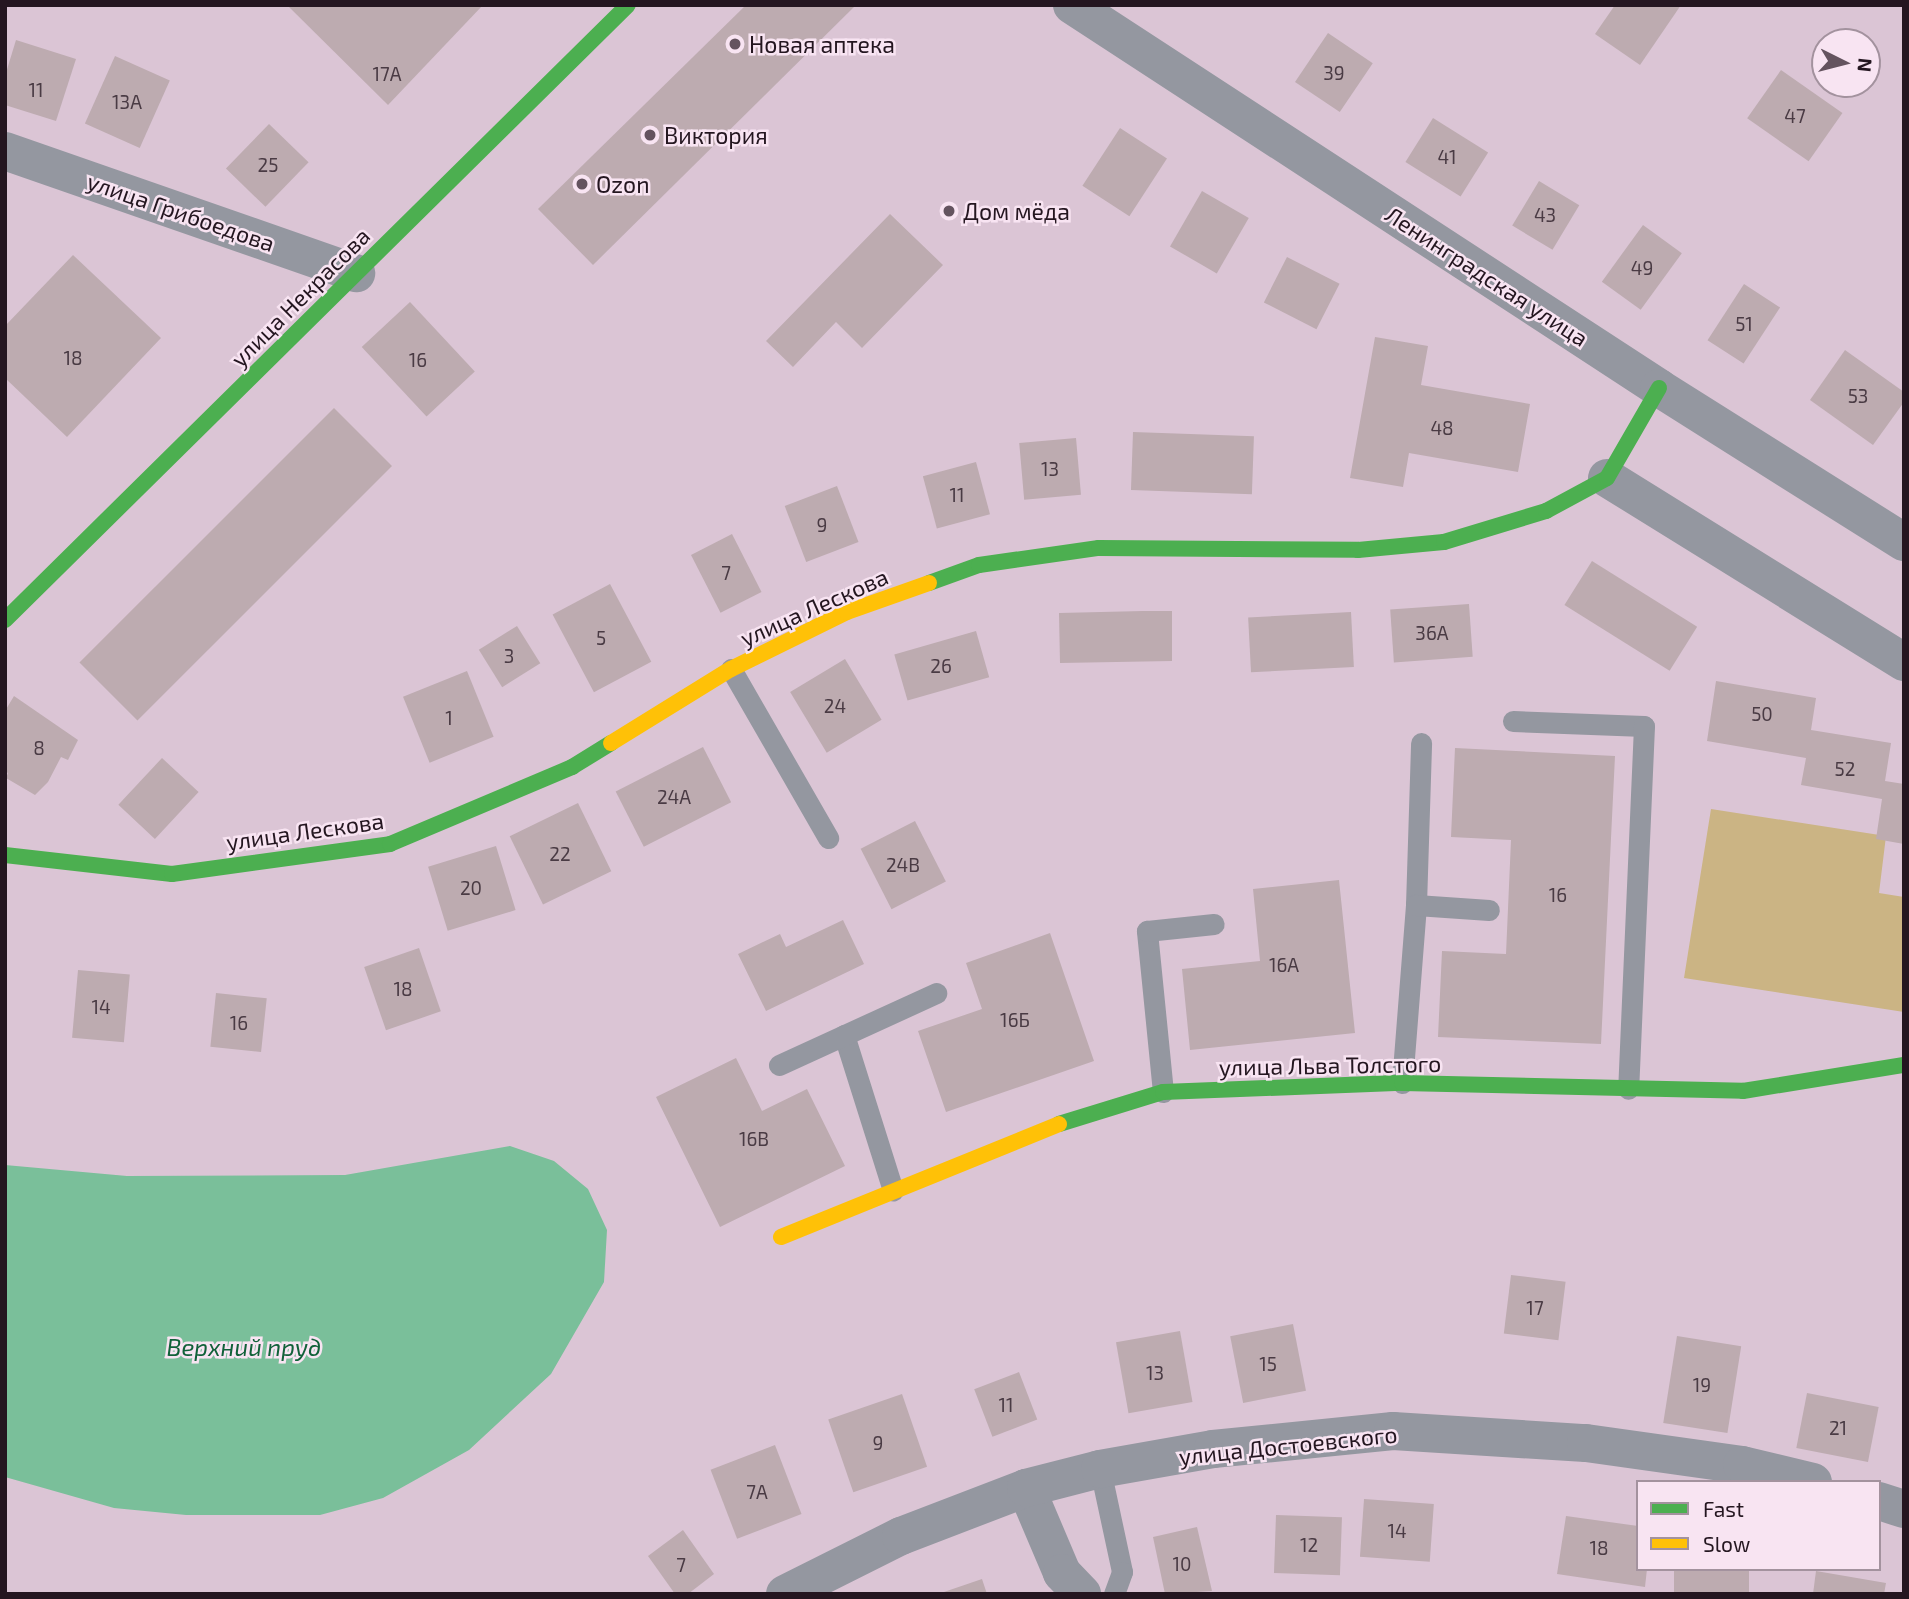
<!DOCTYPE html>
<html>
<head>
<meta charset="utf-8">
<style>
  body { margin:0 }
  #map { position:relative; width:1909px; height:1599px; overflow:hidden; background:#dbc5d5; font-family:"Exo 2",sans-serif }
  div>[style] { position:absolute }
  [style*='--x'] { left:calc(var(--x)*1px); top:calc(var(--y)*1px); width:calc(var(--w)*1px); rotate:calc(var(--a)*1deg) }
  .green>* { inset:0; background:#cbb484 }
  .water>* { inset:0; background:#7abf9a }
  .building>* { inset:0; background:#bdabb0; transform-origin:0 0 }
  .lane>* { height:21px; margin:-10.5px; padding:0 10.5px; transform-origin:10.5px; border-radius:10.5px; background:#9497a0 }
  .street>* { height:38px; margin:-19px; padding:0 19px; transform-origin:19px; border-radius:19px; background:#9497a0 }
  .fast>* { height:16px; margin:-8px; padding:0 8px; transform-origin:8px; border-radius:8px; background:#4caf50 }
  .slow>* { height:16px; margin:-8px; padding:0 8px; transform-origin:8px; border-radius:8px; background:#ffc107 }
  .dots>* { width:19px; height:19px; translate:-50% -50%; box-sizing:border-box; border:4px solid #f8e4f2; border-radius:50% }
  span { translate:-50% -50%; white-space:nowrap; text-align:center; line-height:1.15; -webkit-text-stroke:5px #f8e4f2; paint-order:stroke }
  .number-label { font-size:19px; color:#4a3b44 }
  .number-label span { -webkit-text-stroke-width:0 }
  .poi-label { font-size:23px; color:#241620 }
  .left { translate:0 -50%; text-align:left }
  .street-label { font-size:23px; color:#241620 }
  .water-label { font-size:24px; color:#116139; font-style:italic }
  .frame { position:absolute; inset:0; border:7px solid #241620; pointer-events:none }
  .legend { position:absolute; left:1636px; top:1480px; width:245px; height:91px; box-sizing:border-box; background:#f8e4f2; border:2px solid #a3929e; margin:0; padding:9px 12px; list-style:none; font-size:21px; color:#241620 }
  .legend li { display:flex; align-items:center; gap:14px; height:35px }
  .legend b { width:35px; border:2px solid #a3929e }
  .north { position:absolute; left:1811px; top:28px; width:70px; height:70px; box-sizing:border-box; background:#f8e4f2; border:2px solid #a3929e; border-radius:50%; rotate:96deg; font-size:19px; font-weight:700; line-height:28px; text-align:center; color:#241620 }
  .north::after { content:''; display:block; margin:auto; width:24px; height:32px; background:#64535f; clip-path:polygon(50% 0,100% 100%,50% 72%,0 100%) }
</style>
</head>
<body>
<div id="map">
  <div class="green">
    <i style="clip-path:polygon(1711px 809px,1886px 836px,1879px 893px,1904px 897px,1904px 1012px,1684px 978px)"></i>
  </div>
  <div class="water">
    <i style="clip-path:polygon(510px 1146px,554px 1161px,588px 1189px,607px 1230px,604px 1282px,551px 1374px,469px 1450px,383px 1498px,320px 1515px,186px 1515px,114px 1508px,5px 1477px,5px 1165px,127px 1176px,345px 1175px)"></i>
  </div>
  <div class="building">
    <i style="clip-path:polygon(287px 5px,483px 5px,388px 105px)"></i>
    <i style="clip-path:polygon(746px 5px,856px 5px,593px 265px,538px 209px)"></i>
    <i style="clip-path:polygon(1615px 5px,1681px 5px,1640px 65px,1595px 34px)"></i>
    <i style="left:1328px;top:33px;width:54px;height:59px;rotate:34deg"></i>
    <i style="clip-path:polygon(16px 40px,76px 59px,56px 121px,5px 105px,5px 76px)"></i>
    <i style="left:115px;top:56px;width:60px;height:74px;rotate:24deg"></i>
    <i style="left:1781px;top:70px;width:75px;height:59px;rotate:35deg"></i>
    <i style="left:1433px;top:118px;width:65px;height:52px;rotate:32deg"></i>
    <i style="left:269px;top:124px;width:55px;height:62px;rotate:44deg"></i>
    <i style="left:1120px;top:128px;width:56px;height:69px;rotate:33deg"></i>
    <i style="left:1539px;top:181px;width:47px;height:52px;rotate:31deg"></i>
    <i style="left:1202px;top:191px;width:54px;height:64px;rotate:30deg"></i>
    <i style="clip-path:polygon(890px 214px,943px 265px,862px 348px,836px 322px,793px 367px,766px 341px)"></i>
    <i style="left:1643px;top:225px;width:48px;height:70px;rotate:36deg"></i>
    <i style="clip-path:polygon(73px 255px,161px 338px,67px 437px,5px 378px,5px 326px)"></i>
    <i style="left:1287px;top:257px;width:59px;height:51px;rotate:27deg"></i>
    <i style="left:1744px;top:284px;width:43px;height:67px;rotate:33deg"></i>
    <i style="left:410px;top:302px;width:95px;height:66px;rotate:47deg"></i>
    <i style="clip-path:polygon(1375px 337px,1428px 346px,1421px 385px,1530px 404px,1518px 472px,1409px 453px,1403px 487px,1350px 478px)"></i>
    <i style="clip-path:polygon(1845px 350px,1904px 392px,1904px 402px,1873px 445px,1810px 400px)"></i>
    <i style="left:334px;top:408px;width:82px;height:360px;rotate:45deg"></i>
    <i style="left:1133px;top:432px;width:121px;height:58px;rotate:2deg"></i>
    <i style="left:1076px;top:438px;width:57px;height:57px;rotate:85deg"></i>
    <i style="left:976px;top:462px;width:54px;height:55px;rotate:75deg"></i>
    <i style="left:837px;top:486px;width:60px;height:56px;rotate:69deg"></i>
    <i style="left:732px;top:534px;width:65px;height:46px;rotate:63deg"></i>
    <i style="left:1592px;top:561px;width:124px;height:52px;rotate:32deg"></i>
    <i style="left:610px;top:584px;width:88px;height:65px;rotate:62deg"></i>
    <i style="left:1469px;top:604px;width:53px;height:79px;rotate:86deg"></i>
    <i style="clip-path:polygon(1143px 611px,1172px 611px,1172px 661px,1060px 663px,1059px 613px)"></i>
    <i style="left:1351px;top:612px;width:55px;height:103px;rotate:87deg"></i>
    <i style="left:517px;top:626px;width:44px;height:45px;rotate:58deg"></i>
    <i style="left:976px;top:631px;width:48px;height:85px;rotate:74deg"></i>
    <i style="left:845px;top:659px;width:71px;height:64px;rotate:59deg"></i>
    <i style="left:467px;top:671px;width:71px;height:69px;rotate:68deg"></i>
    <i style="clip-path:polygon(1716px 681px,1816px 698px,1811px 730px,1891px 743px,1885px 781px,1904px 784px,1904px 844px,1876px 839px,1882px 799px,1801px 785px,1806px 758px,1707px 741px)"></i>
    <i style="clip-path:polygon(14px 696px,78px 740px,68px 760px,61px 757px,48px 782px,35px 795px,6px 778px,8px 773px,5px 771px,5px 711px)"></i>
    <i style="left:703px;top:747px;width:62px;height:98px;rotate:63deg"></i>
    <i style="clip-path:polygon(1455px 748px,1615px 756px,1601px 1044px,1438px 1037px,1442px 951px,1506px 954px,1511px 840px,1451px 837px)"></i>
    <i style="left:162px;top:758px;width:50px;height:64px;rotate:43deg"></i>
    <i style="left:578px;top:803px;width:76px;height:76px;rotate:64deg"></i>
    <i style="left:915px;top:821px;width:68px;height:61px;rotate:63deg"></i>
    <i style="left:496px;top:846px;width:67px;height:71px;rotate:73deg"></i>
    <i style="clip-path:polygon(1339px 880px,1355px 1033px,1190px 1050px,1182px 969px,1260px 961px,1253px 889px)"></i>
    <i style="clip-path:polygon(843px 920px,864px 964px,766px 1011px,738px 954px,780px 934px,786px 947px)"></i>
    <i style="clip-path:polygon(1050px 933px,1094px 1061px,946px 1112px,918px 1031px,982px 1009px,966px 963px)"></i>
    <i style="left:419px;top:948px;width:67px;height:58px;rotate:71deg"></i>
    <i style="left:78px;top:970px;width:52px;height:68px;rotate:5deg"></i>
    <i style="left:216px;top:993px;width:51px;height:54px;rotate:6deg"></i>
    <i style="clip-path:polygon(736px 1058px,762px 1111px,807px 1089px,845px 1166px,720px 1227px,656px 1097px)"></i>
    <i style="left:1511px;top:1275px;width:55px;height:59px;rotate:7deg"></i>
    <i style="left:1293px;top:1324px;width:68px;height:64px;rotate:79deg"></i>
    <i style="left:1180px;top:1331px;width:72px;height:65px;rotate:80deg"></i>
    <i style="left:1677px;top:1336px;width:65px;height:88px;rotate:9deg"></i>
    <i style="left:1019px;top:1372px;width:51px;height:48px;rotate:69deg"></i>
    <i style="left:1807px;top:1393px;width:73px;height:56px;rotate:11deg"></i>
    <i style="left:902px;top:1394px;width:77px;height:78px;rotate:71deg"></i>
    <i style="left:775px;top:1445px;width:74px;height:69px;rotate:69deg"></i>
    <i style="left:1364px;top:1499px;width:70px;height:58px;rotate:4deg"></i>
    <i style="left:1276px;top:1515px;width:66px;height:58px;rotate:2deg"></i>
    <i style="clip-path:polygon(1566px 1516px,1638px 1526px,1638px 1569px,1647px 1569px,1645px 1587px,1557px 1574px)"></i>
    <i style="clip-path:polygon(1197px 1527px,1212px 1591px,1165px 1594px,1153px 1537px)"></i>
    <i style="clip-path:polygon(683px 1530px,714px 1574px,688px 1594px,675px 1594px,648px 1556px)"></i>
    <i style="left:1674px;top:1569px;width:75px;height:25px"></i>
    <i style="clip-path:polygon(1816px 1571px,1886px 1583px,1884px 1594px,1813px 1594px)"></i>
    <i style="clip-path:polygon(982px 1579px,987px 1594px,941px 1594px,941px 1593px)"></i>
  </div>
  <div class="lane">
    <i style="--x:731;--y:669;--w:195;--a:60.1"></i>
    <i style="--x:1513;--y:721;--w:131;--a:2.2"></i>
    <i style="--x:1644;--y:726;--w:363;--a:92.5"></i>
    <i style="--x:1416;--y:905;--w:162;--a:-88.2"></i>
    <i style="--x:844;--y:1035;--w:163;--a:72.5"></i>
    <i style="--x:779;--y:1065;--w:173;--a:-24.6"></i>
    <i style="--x:1402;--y:1083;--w:179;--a:-85.5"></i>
    <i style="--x:1416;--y:905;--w:73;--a:3.9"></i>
    <i style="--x:1163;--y:1092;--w:162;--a:-95.7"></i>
    <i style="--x:1147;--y:931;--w:67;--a:-6"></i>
    <i style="--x:1100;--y:1469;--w:105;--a:77.9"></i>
    <i style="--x:1122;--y:1572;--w:23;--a:110"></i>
  </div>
  <div class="street">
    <i style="--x:1072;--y:5;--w:701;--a:33.12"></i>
    <i style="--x:1659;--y:388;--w:289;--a:32.2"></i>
    <i style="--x:5;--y:151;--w:372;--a:19.2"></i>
    <i style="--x:1607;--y:478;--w:349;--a:31.8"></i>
    <i style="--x:1026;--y:1488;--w:92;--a:67"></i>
    <i style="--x:1062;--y:1573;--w:29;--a:46"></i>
    <i style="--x:1879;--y:1501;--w:26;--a:18"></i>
    <i style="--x:785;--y:1594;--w:130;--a:-26.6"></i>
    <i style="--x:901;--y:1536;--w:134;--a:-21"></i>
    <i style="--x:1026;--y:1488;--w:76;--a:-14.4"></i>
    <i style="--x:1100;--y:1469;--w:115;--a:-10"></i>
    <i style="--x:1213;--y:1449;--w:181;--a:-5.7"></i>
    <i style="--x:1393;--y:1431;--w:193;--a:3.6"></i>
    <i style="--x:1586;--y:1443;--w:158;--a:8"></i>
    <i style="--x:1742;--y:1465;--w:73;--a:13.5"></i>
  </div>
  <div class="fast">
    <i style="--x:929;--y:583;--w:53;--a:-19.8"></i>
    <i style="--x:979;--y:565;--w:121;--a:-8.1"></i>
    <i style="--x:1099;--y:548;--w:259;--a:0.4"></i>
    <i style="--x:1358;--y:550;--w:86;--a:-5.3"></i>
    <i style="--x:1444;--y:542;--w:107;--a:-16.9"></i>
    <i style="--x:1546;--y:511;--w:69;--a:-28.4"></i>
    <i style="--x:1607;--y:478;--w:104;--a:-60"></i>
    <i style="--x:5;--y:620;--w:875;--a:-44.63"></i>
    <i style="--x:5;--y:855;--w:168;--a:6.5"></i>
    <i style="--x:172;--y:874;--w:220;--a:-7.8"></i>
    <i style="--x:390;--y:844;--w:198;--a:-22.9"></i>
    <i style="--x:572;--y:767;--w:46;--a:-31.6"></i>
    <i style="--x:1059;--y:1124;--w:109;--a:-17.1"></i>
    <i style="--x:1163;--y:1092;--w:239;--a:-2.2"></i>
    <i style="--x:1402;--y:1083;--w:341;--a:1.3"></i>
    <i style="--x:1743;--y:1091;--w:163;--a:-9.2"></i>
  </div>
  <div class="slow">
    <i style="--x:611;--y:743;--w:141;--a:-31.7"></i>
    <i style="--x:731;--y:669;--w:129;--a:-26.2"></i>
    <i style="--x:847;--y:612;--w:87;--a:-19.5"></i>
    <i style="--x:781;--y:1237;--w:300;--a:-22.1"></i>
  </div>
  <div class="dots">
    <i style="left:735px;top:44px;background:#64535f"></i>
    <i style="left:650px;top:135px;background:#64535f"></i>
    <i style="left:582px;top:184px;background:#64535f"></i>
    <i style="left:949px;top:211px;background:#64535f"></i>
  </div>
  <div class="number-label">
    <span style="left:1334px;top:73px">39</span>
    <span style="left:387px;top:74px">17А</span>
    <span style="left:36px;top:90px">11</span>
    <span style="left:127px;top:102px">13А</span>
    <span style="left:1795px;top:116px">47</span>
    <span style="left:1447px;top:157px">41</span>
    <span style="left:268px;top:165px">25</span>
    <span style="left:1545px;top:215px">43</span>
    <span style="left:1642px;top:268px">49</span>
    <span style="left:1744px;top:324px">51</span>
    <span style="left:73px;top:358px">18</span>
    <span style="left:418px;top:360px">16</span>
    <span style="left:1858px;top:396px">53</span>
    <span style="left:1442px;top:428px">48</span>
    <span style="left:1050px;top:469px">13</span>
    <span style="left:957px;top:495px">11</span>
    <span style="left:822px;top:525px">9</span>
    <span style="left:726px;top:573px">7</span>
    <span style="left:1432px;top:633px">36А</span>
    <span style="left:601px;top:638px">5</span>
    <span style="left:509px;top:656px">3</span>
    <span style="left:941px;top:666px">26</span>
    <span style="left:835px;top:706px">24</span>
    <span style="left:1762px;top:714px">50</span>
    <span style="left:449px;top:718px">1</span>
    <span style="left:39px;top:748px">8</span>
    <span style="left:1845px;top:769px">52</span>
    <span style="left:674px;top:797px">24А</span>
    <span style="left:560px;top:854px">22</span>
    <span style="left:903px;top:865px">24В</span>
    <span style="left:471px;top:888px">20</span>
    <span style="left:1558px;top:895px">16</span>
    <span style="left:1284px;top:965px">16А</span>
    <span style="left:403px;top:989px">18</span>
    <span style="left:101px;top:1007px">14</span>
    <span style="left:1015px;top:1020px">16Б</span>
    <span style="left:239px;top:1023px">16</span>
    <span style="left:754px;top:1139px">16В</span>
    <span style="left:1535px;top:1308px">17</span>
    <span style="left:1268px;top:1364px">15</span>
    <span style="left:1155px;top:1373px">13</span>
    <span style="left:1702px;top:1385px">19</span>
    <span style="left:1006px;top:1405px">11</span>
    <span style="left:1838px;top:1428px">21</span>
    <span style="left:878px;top:1443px">9</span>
    <span style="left:757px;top:1492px">7А</span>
    <span style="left:1397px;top:1531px">14</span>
    <span style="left:1309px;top:1545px">12</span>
    <span style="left:1599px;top:1548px">18</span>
    <span style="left:1182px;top:1564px">10</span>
    <span style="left:681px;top:1565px">7</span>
  </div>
  <div class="poi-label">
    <span class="left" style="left:749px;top:44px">Новая аптека</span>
    <span class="left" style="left:664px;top:135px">Виктория</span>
    <span class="left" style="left:596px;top:184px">Ozon</span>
    <span class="left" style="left:963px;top:211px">Дом мёда</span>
  </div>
  <div class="street-label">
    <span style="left:181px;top:212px;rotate:19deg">улица Грибоедова</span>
    <span style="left:1487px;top:276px;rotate:33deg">Ленинградская улица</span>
    <span style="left:300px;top:297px;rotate:-45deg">улица Некрасова</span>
    <span style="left:814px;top:607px;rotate:-24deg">улица Лескова</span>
    <span style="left:305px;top:831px;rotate:-8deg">улица Лескова</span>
    <span style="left:1330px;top:1065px;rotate:-1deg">улица Льва Толстого</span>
    <span style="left:1288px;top:1445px;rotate:-6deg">улица Достоевского</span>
  </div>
  <div class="water-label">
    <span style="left:244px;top:1347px">Верхний пруд</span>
  </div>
  <div class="frame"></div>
  <ul class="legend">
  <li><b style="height:9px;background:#4caf50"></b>Fast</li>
  <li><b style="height:9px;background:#ffc107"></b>Slow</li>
  </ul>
  <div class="north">N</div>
</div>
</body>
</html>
